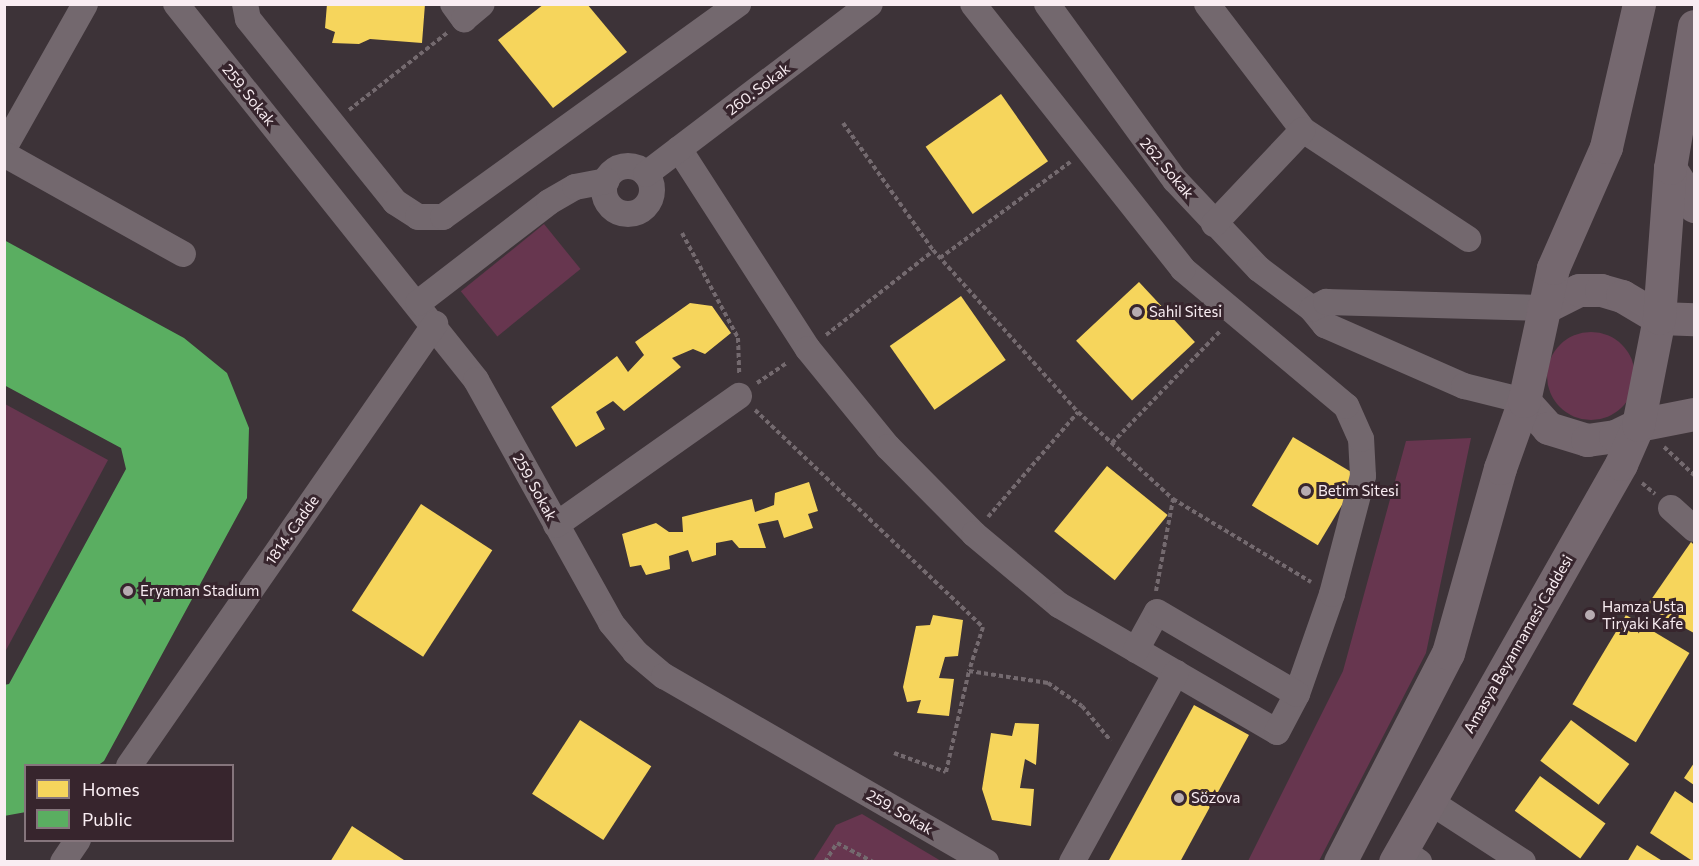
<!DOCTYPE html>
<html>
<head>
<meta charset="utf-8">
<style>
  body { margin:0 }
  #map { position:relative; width:1699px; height:866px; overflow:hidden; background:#3d3338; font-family:Commissioner,sans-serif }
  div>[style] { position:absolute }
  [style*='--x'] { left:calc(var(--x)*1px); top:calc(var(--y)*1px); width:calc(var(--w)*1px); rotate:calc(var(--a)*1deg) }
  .green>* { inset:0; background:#67364f; transform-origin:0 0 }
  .round { border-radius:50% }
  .homes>* { inset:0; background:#f6d55c; transform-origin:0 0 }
  .public>* { inset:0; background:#5aae61 }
  .path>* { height:4px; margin-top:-2px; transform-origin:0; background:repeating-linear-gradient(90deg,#746a6f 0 4.5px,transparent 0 7.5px) }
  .minor>* { height:26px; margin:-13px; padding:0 13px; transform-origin:13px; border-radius:13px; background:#73686e }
  .minor>.ring { margin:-13px; padding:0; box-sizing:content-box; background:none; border:26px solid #73686e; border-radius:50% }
  .major>* { height:33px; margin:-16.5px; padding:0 16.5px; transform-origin:16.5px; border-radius:16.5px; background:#75686f }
  .dots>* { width:16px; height:16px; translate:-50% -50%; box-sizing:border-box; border:3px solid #37252d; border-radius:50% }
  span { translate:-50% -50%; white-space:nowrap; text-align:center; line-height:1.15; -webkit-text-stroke:6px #37252d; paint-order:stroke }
  .street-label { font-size:15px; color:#f9edf2 }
  .poi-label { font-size:15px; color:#f9edf2 }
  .left { translate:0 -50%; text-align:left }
  .frame { position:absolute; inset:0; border:6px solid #f9edf2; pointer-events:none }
  .legend { position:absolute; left:24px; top:764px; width:210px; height:78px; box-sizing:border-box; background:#37252d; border:2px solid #85757c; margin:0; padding:8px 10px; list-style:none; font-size:18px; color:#f9edf2 }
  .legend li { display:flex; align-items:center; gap:12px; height:30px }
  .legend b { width:30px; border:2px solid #85757c }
</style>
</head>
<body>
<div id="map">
  <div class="green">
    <i style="left:544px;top:224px;width:58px;height:107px;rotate:51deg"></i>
    <i class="round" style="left:1547px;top:332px;width:88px;height:88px"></i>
    <i style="clip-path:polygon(5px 404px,108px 460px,5px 652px)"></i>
    <i style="clip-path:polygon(1471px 438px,1426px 653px,1319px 861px,1248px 861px,1343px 671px,1406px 441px)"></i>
    <i style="clip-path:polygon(862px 814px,941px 861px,813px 861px,836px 825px)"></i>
  </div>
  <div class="homes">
    <i style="clip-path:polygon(327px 4px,425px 4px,422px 43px,370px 39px,359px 44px,332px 43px,335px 32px,325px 28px)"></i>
    <i style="clip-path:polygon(544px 4px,587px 4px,627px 52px,553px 108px,498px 40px)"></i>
    <i style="left:1001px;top:94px;width:82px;height:92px;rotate:55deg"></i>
    <i style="left:1139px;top:282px;width:82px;height:86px;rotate:47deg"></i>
    <i style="left:961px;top:296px;width:78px;height:87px;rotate:55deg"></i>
    <i style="clip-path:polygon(690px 303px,712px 306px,731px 333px,705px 354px,693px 349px,672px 358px,681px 367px,624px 411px,613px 401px,596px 412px,605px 429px,576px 447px,551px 407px,617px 356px,628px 372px,644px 355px,635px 342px)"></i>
    <i style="left:1293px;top:437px;width:77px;height:80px;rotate:31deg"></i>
    <i style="left:1107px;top:466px;width:78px;height:84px;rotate:39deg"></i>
    <i style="clip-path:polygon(809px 482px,818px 511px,808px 514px,813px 528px,784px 538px,778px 520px,758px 524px,766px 548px,739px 548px,732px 540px,716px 543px,716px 555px,692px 562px,688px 550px,669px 556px,670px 569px,646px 575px,641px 565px,630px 567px,622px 534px,656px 523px,669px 532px,683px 532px,682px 517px,752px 499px,755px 512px,774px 505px,775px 493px)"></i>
    <i style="left:421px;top:504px;width:85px;height:127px;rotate:33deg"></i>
    <i style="clip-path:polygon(1691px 542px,1694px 545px,1694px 633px,1646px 607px)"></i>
    <i style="clip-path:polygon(933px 615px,963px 620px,958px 656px,945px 657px,939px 678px,954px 679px,949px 716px,917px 713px,921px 700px,907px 702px,903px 687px,916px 626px,930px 625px)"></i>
    <i style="left:1626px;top:615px;width:74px;height:104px;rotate:31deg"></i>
    <i style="clip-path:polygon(1194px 705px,1249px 735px,1180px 862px,1108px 862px)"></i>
    <i style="left:580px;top:720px;width:85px;height:88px;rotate:33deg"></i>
    <i style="left:1571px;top:720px;width:73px;height:51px;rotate:37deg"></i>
    <i style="clip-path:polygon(1015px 723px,1039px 724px,1036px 765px,1025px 759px,1020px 788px,1034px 789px,1031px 826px,992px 820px,982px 789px,991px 733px,1012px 736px)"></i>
    <i style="clip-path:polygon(1694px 763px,1694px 785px,1684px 778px)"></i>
    <i style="left:1540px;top:776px;width:81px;height:43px;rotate:36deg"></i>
    <i style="clip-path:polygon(1675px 791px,1694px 804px,1694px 862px,1650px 833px)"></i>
    <i style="clip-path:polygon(352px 826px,407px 862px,330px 862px)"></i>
    <i style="clip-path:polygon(1637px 845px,1664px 862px,1627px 862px)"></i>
  </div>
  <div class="public">
    <i style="clip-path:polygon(4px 240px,184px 338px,227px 373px,249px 428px,247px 498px,104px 761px,97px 766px,26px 766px,26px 812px,4px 816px,4px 685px,9px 684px,126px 469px,121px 448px,4px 385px)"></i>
  </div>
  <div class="path">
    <i style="--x:349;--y:110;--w:125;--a:-38.2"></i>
    <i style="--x:843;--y:123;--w:156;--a:54.7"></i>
    <i style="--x:933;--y:250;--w:217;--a:48.2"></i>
    <i style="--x:1078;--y:412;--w:129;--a:42.5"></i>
    <i style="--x:1173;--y:499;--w:161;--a:31"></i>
    <i style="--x:682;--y:233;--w:119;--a:61.9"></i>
    <i style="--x:738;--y:338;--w:35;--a:88"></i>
    <i style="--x:940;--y:258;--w:162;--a:-36.4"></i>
    <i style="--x:826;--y:335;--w:136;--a:-38.1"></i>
    <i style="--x:757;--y:383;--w:37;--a:-34"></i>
    <i style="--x:755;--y:410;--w:315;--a:43.6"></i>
    <i style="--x:983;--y:627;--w:46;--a:107.7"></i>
    <i style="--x:969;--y:671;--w:80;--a:8.6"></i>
    <i style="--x:1048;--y:683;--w:41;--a:34.1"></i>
    <i style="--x:1082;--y:706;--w:45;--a:50.4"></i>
    <i style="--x:1112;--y:443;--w:156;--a:-46"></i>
    <i style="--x:1664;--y:447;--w:41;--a:43"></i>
    <i style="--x:1642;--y:483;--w:17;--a:40"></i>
    <i style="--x:988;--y:517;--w:138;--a:-49.4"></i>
    <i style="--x:1156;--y:591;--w:94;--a:-79.5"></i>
    <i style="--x:894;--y:753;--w:55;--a:20.1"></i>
    <i style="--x:946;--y:772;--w:104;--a:-77.2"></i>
    <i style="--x:825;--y:862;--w:22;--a:-58"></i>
    <i style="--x:837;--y:843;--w:41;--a:27.8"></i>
  </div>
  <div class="minor">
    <i style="--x:176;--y:4;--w:481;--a:51.4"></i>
    <i style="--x:476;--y:380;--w:278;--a:60.9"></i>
    <i style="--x:611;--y:623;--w:38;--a:50"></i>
    <i style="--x:635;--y:652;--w:38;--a:40"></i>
    <i style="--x:664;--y:676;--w:372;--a:30"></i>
    <i style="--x:245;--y:4;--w:15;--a:79"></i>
    <i style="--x:248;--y:19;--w:235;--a:51.2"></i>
    <i style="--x:395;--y:202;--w:27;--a:33"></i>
    <i style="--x:418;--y:217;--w:25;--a:0"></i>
    <i style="--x:443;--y:217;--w:364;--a:-35.8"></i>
    <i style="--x:453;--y:4;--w:19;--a:54"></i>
    <i style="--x:464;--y:19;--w:23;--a:-40"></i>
    <i style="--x:1047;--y:4;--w:218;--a:54"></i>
    <i style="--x:1175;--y:180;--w:122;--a:46.7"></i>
    <i style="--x:1259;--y:269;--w:66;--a:37"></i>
    <i style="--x:1312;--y:309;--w:21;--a:51"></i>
    <i style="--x:1325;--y:325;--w:152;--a:23.7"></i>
    <i style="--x:1464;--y:386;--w:62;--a:14"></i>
    <i style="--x:1207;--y:4;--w:158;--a:52.7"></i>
    <i style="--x:1303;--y:130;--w:198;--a:33.4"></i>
    <i style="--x:4;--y:148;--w:165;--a:-60.6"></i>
    <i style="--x:679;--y:149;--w:238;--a:57.2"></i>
    <i style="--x:808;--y:349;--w:127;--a:50.8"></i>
    <i style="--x:888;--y:447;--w:122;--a:45.3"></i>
    <i style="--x:974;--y:534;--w:111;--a:39.9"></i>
    <i style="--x:1059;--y:605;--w:252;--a:30.2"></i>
    <i style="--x:1277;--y:732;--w:43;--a:-62.2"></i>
    <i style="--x:1297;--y:694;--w:106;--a:-70.7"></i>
    <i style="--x:1332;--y:594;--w:122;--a:-75.3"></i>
    <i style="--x:1363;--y:476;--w:37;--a:-93"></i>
    <i style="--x:1361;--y:439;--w:36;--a:-114"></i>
    <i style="--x:1346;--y:406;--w:213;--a:-140"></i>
    <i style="--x:1183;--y:269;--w:338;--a:-128.4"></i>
    <i style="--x:4;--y:154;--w:205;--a:29.2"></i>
    <i class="ring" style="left:604px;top:166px;width:22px;height:22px"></i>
    <i style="--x:646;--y:174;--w:281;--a:-37.2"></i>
    <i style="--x:1214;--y:224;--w:129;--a:-46.6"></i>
    <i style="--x:418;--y:303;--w:165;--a:-37.6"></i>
    <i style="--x:549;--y:202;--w:30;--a:-30"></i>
    <i style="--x:575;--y:187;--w:32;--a:-11"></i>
    <i style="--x:1312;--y:309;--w:16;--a:-27"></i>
    <i style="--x:1326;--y:302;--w:217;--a:1.6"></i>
    <i style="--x:1671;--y:508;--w:31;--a:42"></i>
    <i style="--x:556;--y:525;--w:224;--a:-35.2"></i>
    <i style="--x:1136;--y:650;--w:43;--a:-61.1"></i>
    <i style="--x:1157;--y:612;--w:162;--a:30.4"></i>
    <i style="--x:129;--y:766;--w:538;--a:-55.3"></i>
    <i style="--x:1429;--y:801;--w:112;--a:33"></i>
    <i style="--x:1401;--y:850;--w:22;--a:34"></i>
    <i style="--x:63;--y:862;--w:27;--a:-56"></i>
    <i style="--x:1072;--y:862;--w:216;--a:-61.2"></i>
  </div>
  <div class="major">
    <i style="--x:1670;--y:168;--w:45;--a:57.7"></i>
    <i style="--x:1543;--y:308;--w:40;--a:-26.6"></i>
    <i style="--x:1579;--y:290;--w:22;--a:0"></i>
    <i style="--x:1601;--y:290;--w:22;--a:16"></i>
    <i style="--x:1622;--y:296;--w:43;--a:30.7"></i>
    <i style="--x:1659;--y:318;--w:35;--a:2"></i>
    <i style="--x:1524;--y:401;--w:36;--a:48"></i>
    <i style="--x:1548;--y:428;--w:41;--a:17.1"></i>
    <i style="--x:1587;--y:440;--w:28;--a:-8"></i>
    <i style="--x:1615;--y:436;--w:25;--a:-26"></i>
    <i style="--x:1638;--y:425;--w:57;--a:-11.1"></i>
    <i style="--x:1340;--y:862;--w:235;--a:-62.7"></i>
    <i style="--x:1448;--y:653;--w:192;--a:-74.3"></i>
    <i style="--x:1500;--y:468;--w:71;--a:-70.3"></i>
    <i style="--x:1524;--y:401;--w:136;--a:-77.7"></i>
    <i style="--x:1553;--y:268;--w:132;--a:-66.3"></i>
    <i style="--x:1606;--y:147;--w:147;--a:-77"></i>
    <i style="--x:1395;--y:862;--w:458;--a:-60.4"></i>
    <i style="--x:1621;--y:464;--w:43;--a:-66.4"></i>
    <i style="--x:1638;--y:425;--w:109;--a:-78.9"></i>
    <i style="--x:1659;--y:318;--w:150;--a:-85.8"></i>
    <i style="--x:1670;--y:168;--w:144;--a:-80.4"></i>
  </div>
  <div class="dots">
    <i style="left:1137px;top:312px;background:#b7acb1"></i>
    <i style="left:1306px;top:491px;background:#b7acb1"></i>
    <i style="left:128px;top:591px;background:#b7acb1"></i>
    <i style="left:1590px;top:615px;background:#b7acb1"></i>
    <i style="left:1179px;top:798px;background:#b7acb1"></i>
  </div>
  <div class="street-label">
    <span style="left:758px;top:89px;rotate:-37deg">260. Sokak</span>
    <span style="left:249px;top:95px;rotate:51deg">259. Sokak</span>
    <span style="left:1167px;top:168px;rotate:50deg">262. Sokak</span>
    <span style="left:535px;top:487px;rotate:61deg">259. Sokak</span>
    <span style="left:292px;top:530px;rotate:-55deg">1814. Cadde</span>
    <span style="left:1518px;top:644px;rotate:-60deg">Amasya Beyannamesi Caddesi</span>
    <span style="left:900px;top:812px;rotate:30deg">259. Sokak</span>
  </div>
  <div class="poi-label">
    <span class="left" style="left:1149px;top:312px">Sahil Sitesi</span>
    <span class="left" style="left:1318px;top:491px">Betim Sitesi</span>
    <span class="left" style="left:140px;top:591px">Eryaman Stadium</span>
    <span class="left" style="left:1602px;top:615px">Hamza Usta<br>Tiryaki Kafe</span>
    <span class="left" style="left:1191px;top:798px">Sözova</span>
  </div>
  <div class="frame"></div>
  <ul class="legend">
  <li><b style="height:16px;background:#f6d55c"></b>Homes</li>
  <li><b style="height:16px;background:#5aae61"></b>Public</li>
  </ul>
</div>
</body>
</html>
